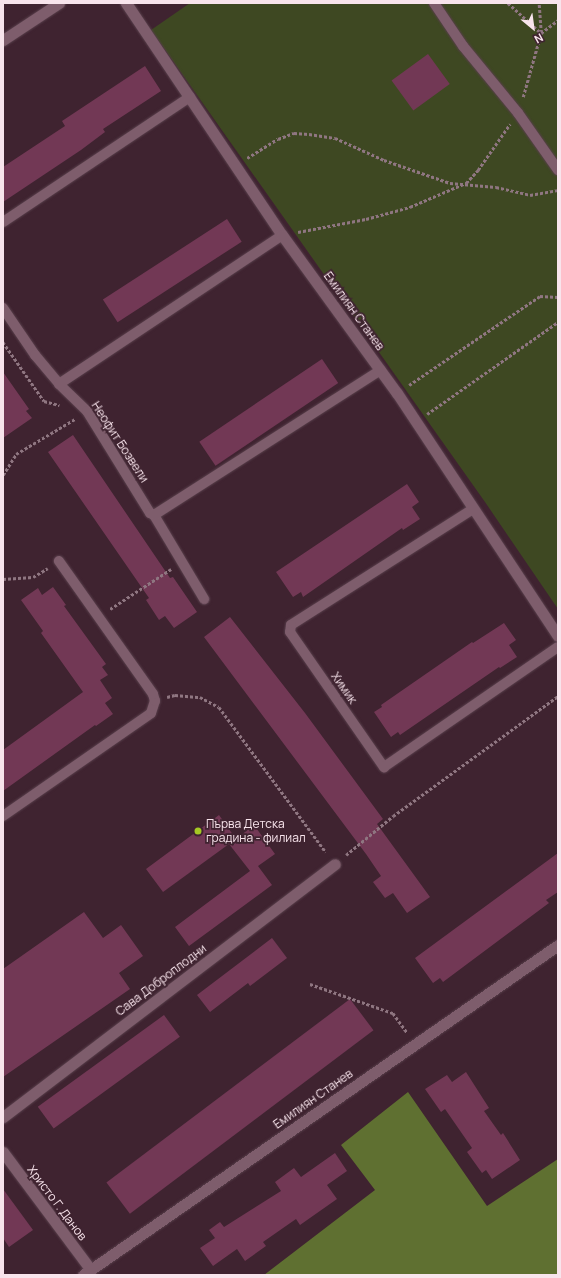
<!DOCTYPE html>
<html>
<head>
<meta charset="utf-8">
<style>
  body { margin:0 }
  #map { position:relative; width:561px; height:1278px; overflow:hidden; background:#3f2330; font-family:Manrope,sans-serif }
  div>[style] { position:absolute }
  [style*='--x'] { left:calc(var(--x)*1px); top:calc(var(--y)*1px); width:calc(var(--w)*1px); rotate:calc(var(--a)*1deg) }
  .green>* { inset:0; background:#3e4822 }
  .forest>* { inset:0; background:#5f7031 }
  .building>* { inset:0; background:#723855; transform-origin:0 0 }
  .path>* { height:2.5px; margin-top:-1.25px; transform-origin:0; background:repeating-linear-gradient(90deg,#8f7681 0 3px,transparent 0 5px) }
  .roads { filter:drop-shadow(0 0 1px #583f4b) drop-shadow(0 0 1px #583f4b) }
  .service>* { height:10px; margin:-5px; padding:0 5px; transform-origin:5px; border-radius:5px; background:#7e5d6c }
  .minor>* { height:11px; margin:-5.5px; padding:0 5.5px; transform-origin:5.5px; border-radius:5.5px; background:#7e5d6c }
  .tertiary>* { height:11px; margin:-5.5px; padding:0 5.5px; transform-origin:5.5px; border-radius:5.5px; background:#7e5d6c }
  .dots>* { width:11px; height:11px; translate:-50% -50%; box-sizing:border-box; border:2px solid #3f2330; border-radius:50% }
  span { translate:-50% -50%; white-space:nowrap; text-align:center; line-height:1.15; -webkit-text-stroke:3.5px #3f2330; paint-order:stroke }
  .street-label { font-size:12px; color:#f8e4ec }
  .poi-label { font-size:12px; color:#f8e4ec }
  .left { translate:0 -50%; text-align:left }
  .frame { position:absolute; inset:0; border:4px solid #f8e4ec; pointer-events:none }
  .north { position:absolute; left:513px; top:8px; width:40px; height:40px; -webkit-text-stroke:3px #3f2330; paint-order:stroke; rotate:151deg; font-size:11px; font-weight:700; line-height:16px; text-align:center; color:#f8e4ec }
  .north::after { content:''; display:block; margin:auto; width:14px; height:18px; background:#f8e4ec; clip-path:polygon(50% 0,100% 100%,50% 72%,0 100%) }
</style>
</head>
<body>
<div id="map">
  <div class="green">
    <i style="clip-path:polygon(190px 3px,558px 3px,558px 609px,485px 502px,151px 30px)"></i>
  </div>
  <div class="forest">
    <i style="clip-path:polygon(408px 1092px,487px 1206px,558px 1159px,558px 1275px,264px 1275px,375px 1190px,341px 1145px)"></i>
  </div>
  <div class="building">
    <i style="left:428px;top:54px;width:37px;height:45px;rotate:54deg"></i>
    <i style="clip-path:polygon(145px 66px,161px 91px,103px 129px,105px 132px,81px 150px,3px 202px,3px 167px,65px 126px,62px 121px)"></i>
    <i style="left:227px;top:219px;width:27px;height:148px;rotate:57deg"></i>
    <i style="left:322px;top:359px;width:29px;height:148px;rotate:56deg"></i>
    <i style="clip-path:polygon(3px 372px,29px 409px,26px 411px,32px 418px,3px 438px)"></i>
    <i style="clip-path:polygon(73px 435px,170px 578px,173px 577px,197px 612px,174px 628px,165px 616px,159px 620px,146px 600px,149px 598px,48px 452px)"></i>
    <i style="clip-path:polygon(407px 484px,419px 502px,412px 507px,420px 519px,403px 530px,402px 528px,303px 597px,301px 592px,293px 597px,276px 572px)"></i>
    <i style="clip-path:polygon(53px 587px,66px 605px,64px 606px,106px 664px,102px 667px,108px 675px,100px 680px,112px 698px,105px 703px,113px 714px,96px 726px,95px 725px,3px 791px,3px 750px,83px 692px,41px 633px,43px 631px,21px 600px,38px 588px,42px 595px)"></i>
    <i style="clip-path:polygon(230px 617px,305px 713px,383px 819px,377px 824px,430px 897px,407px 913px,393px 893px,385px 898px,373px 882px,381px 876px,366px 854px,204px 637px)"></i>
    <i style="clip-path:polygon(504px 623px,516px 640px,509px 645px,517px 657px,500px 668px,499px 667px,400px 735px,398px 732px,391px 737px,374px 712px,382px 707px,381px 705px,472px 642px,473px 643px)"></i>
    <i style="clip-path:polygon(219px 815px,236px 839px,254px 825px,275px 854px,258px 866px,272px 885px,189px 946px,175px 927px,250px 871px,229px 844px,163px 892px,146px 869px)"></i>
    <i style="clip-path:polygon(558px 853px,558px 892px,546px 900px,549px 903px,443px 982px,440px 978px,433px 983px,415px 958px)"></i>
    <i style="clip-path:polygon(84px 912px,103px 938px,121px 925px,143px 956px,119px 973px,130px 989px,3px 1077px,3px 969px)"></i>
    <i style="clip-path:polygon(272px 938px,287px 958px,250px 986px,248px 983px,210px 1012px,197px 995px)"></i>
    <i style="left:350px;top:999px;width:39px;height:305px;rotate:53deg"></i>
    <i style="left:164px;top:1015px;width:27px;height:156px;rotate:54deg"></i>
    <i style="clip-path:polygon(466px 1072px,489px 1108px,484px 1111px,501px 1135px,503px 1133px,520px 1160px,492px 1179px,486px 1170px,482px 1173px,467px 1152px,472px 1148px,445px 1109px,441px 1112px,425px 1089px,447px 1075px,452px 1082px)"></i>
    <i style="clip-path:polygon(335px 1153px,347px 1171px,327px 1185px,337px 1199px,300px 1225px,296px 1219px,263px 1242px,266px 1246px,245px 1261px,237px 1249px,213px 1266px,200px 1248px,215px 1238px,209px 1230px,220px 1222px,224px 1227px,281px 1191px,275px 1182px,294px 1168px,301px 1177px)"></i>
    <i style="clip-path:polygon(3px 1189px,33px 1230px,9px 1247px,3px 1238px)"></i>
  </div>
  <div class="path">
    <i style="--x:508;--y:3;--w:45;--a:42.3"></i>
    <i style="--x:541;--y:33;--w:21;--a:-37"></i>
    <i style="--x:523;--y:97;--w:66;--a:-74.3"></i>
    <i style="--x:541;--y:33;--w:30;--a:-94"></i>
    <i style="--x:247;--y:158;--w:36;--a:-32"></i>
    <i style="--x:278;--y:139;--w:17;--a:-21"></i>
    <i style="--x:294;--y:133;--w:15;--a:4"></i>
    <i style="--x:309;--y:134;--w:26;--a:9"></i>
    <i style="--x:335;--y:138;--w:54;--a:24.2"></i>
    <i style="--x:384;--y:160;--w:70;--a:19.2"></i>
    <i style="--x:450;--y:183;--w:46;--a:5"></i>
    <i style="--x:496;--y:187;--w:35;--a:13"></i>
    <i style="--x:530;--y:195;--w:28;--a:-10"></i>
    <i style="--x:298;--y:232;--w:69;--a:-10.8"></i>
    <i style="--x:366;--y:219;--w:46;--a:-15.3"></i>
    <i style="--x:410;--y:207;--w:61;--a:-23.2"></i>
    <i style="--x:466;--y:183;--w:18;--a:-47"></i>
    <i style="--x:478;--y:170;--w:56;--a:-55.2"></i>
    <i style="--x:3;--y:342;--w:72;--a:55.2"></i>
    <i style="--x:44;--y:401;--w:16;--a:15"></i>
    <i style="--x:409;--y:385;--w:158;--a:-34.2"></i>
    <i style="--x:540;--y:296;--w:18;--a:3"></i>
    <i style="--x:427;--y:414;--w:160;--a:-35.1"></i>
    <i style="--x:3;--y:475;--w:25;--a:-58"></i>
    <i style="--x:16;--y:454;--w:69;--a:-30.7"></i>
    <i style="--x:3;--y:579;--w:30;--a:-4"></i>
    <i style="--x:33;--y:577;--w:17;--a:-31"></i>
    <i style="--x:110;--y:609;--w:73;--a:-33.3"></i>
    <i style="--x:167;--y:697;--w:8;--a:-14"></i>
    <i style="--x:175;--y:695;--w:25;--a:5"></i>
    <i style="--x:200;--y:697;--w:21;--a:28"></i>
    <i style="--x:219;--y:707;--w:180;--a:53.6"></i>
    <i style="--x:346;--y:855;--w:61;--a:-39.7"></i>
    <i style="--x:393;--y:816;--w:204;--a:-36"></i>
    <i style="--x:310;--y:984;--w:88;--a:19.3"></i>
    <i style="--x:393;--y:1013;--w:24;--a:54"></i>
  </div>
  <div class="roads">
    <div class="service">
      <i style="--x:434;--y:3;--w:52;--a:56"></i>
      <i style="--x:463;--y:46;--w:87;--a:50.6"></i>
      <i style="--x:518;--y:113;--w:70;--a:54.9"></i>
      <i style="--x:3;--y:222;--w:225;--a:-33.8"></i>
      <i style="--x:3;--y:308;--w:57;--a:55.8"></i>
      <i style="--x:35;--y:355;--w:38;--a:50"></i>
      <i style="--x:59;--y:384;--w:39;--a:44"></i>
      <i style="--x:87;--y:411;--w:120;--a:58.3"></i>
      <i style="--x:150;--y:513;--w:4;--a:27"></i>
      <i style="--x:154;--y:515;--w:98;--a:59.2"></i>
      <i style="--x:59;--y:384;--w:268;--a:-33.7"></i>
      <i style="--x:473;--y:509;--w:216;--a:147.5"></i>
      <i style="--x:291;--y:625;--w:7;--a:98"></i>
      <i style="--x:290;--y:632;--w:165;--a:55.2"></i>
      <i style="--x:384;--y:767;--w:211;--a:-34.6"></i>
      <i style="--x:154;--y:515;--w:269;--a:-32.6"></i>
      <i style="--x:3;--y:816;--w:180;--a:-34.8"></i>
      <i style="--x:151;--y:713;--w:13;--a:-72"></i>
      <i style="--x:155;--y:701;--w:7;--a:-106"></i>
      <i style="--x:153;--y:694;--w:163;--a:-125.3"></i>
    </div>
    <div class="minor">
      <i style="--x:126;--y:3;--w:280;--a:56.1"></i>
      <i style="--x:282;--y:235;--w:195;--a:54"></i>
      <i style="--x:397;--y:393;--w:291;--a:56.5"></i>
      <i style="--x:3;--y:1117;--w:417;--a:-37.3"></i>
      <i style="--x:3;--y:1152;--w:147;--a:53.3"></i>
      <i style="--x:83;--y:1275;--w:578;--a:-34.79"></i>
    </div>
    <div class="tertiary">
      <i style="--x:3;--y:40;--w:67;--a:-33.5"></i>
    </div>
  </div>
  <div class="dots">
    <i style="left:198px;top:831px;background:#a5c824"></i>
  </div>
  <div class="street-label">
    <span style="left:354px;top:311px;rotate:54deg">Емилиян Станев</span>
    <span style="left:120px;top:442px;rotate:57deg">Неофит Бозвели</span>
    <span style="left:344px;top:688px;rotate:55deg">Химик</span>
    <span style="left:161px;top:980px;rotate:-37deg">Сава Доброплодни</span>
    <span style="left:313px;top:1099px;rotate:-35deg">Емилиян Станев</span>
    <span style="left:57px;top:1203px;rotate:53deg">Христо Г. Данов</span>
  </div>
  <div class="poi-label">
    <span class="left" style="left:206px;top:831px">Първа Детска<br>градина - филиал</span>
  </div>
  <div class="frame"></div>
  <div class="north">N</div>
</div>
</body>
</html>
